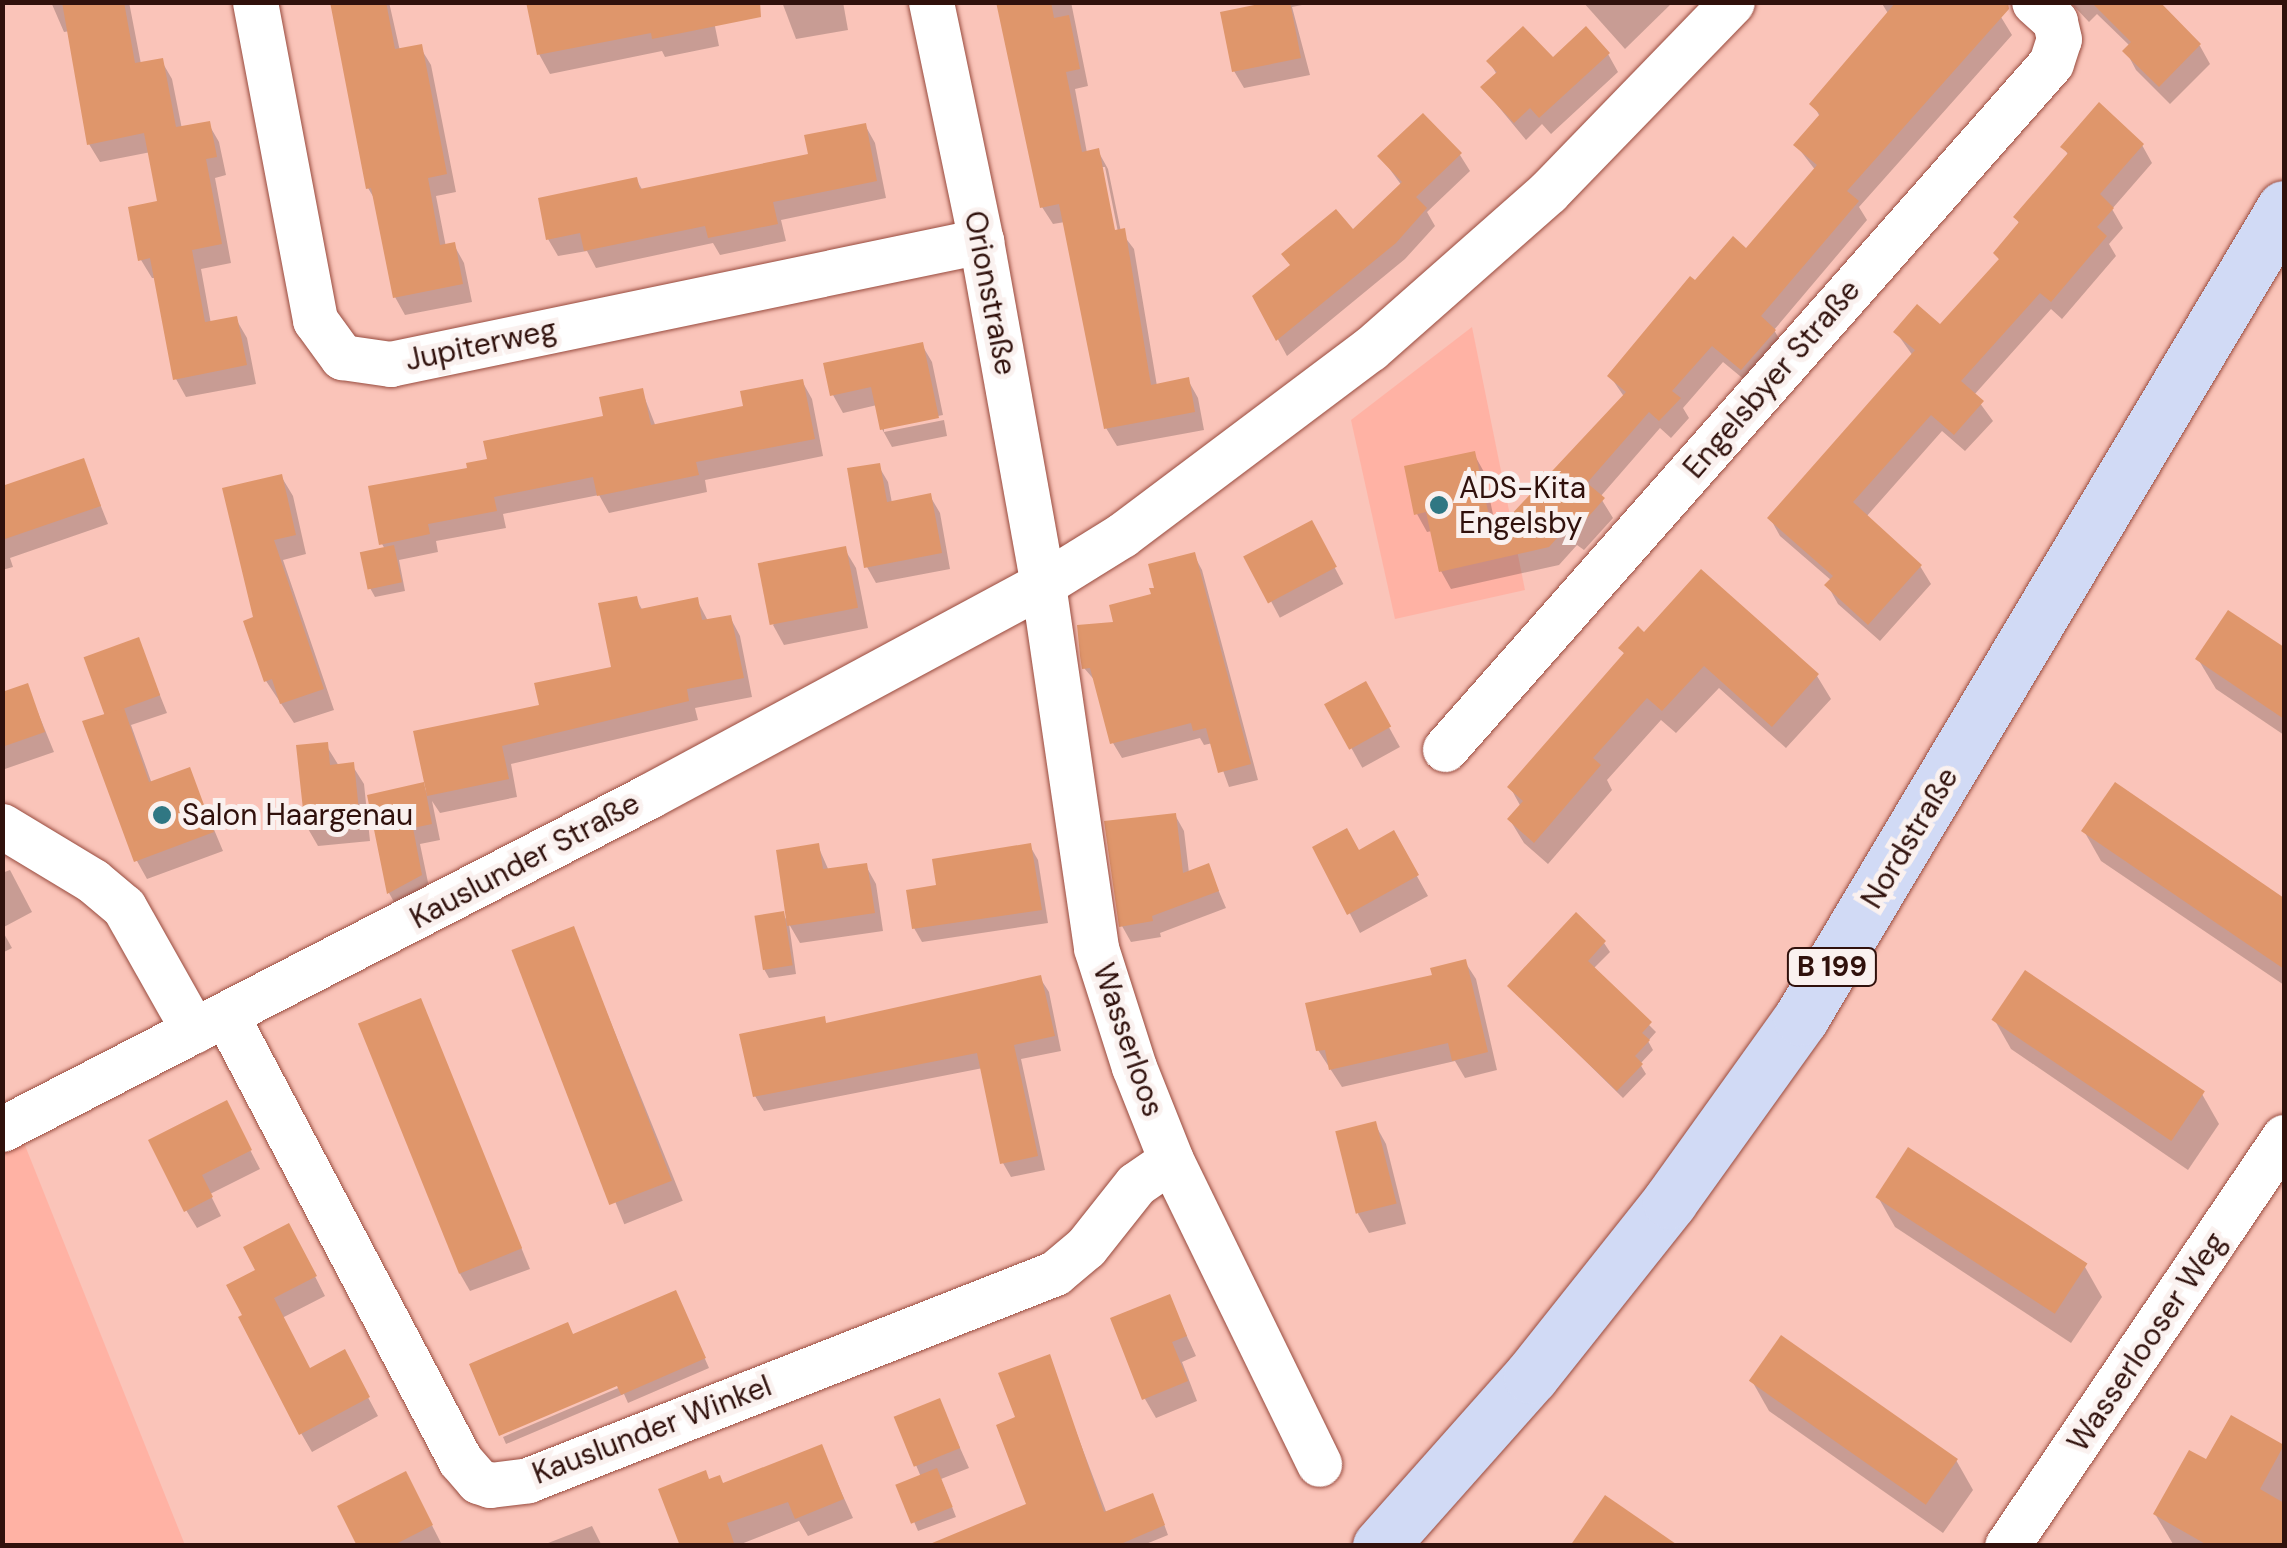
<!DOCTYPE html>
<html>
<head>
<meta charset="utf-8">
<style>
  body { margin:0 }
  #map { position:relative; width:2287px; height:1548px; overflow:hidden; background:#fac4b9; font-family:"DM Sans",sans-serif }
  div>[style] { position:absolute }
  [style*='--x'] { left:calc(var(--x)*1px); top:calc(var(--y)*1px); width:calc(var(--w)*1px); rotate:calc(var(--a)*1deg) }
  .built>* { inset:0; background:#ffb2a4 }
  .shadow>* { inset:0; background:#0003; transform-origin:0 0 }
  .building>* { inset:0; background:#df966b; transform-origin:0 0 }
  .roads { filter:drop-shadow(0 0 2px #984b3e) drop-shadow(0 0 2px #984b3e) }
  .minor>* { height:45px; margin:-22.5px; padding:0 22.5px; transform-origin:22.5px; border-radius:22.5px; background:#fff }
  .primary>* { height:55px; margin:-27.5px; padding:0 27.5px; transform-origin:27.5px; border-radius:27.5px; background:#d1daf5 }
  .dots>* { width:28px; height:28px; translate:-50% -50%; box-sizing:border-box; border:5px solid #faf1ef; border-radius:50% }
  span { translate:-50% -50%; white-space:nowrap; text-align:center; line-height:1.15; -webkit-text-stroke:10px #faf1ef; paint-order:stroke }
  .shield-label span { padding:2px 8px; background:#faf1ef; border:2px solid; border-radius:8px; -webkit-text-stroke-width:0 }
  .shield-label { font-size:28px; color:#30110c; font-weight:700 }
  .street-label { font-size:30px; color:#30110c }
  .poi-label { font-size:30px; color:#30110c }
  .left { translate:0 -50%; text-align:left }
  .frame { position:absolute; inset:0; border:5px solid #30110c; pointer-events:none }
</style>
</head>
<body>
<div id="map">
  <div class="built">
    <i style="clip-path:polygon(1472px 327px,1525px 590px,1395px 619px,1351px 420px)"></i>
    <i style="clip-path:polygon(8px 1103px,185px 1545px,3px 1546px,2px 1106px)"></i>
  </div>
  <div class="shadow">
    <i style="clip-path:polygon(51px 2px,129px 2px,141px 64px,161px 60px,172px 79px,182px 129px,208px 123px,219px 142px,226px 175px,215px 178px,231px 263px,201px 269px,211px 324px,236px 319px,247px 338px,256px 384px,186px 397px,176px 379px,156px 278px,152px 278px,141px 260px,160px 202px,151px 152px,100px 162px,89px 144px,70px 31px,64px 32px)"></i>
    <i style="clip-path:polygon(333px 2px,389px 2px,400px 51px,420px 47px,431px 65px,456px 192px,436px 196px,446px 247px,454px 245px,464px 263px,472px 302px,405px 315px,395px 297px,377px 203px,368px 188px)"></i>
    <i style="clip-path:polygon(710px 2px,719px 46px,665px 57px,662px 51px,550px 74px,539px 54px)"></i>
    <i style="clip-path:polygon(782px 2px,843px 2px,848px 30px,796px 39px)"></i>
    <i style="clip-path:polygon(evenodd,1001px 2px,1071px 2px,1088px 86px,1075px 89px,1087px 153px,1098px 151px,1108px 169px,1121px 232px,1134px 249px,1157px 386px,1188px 380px,1198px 398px,1204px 430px,1117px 446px,1106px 428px,1065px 222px,1053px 224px,1042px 207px,1001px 2px,1100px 167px,1105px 167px,1120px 242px,1115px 243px,1100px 167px)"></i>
    <i style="clip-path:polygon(1281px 2px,1317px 2px,1292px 7px,1310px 75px,1244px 88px,1234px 71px)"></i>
    <i style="clip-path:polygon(1583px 2px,1673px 2px,1625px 49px)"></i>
    <i style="clip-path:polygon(1881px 2px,1957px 2px,2001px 17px,2012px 35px,1859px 207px,1867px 220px,1774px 330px,1785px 349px,1752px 386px,1723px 362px,1683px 408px,1689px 418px,1671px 438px,1660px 428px,1600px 497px,1613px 518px,1584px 550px,1577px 545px,1559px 565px,1451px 589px,1441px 571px,1432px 531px,1427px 532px,1417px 514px,1474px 454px,1484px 472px,1497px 533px,1625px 398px,1610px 376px,1695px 284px,1746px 252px,1816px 171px,1796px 145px,1820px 117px,1813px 104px,1889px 15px)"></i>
    <i style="clip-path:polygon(2070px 2px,2153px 2px,2200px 46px,2210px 64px,2170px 104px,2136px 70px,2126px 51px,2130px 46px,2097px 14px,2089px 22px)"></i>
    <i style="clip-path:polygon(1608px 54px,1618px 72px,1551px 134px,1542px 124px,1526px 140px,1483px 88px,1497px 75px,1489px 61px)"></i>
    <i style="clip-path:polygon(865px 125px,875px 143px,886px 198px,781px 220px,786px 241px,720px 255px,713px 243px,596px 268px,587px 251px,558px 256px,548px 239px,636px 179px,643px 191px,811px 156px)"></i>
    <i style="clip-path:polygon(2142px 145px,2152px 163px,2112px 209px,2123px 228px,2109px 244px,2116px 256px,2062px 319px,2051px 309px,1974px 395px,1993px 421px,1965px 451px,1942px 431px,1866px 517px,1920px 566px,1931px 584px,1880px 641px,1838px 604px,1828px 586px,1832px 581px,1780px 536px,1770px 518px,1913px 356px,1896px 332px,1940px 328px,2000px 261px,1996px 254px,2020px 225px,2016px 218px,2069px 156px,2063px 147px)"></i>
    <i style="clip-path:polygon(1460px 155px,1470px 171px,1427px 212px,1435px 226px,1405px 259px,1287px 356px,1255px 297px,1353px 233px,1402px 186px,1381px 157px)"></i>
    <i style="clip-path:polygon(922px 345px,932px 362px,943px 415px,884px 427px,884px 432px,944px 420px,947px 436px,892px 447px,882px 429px,877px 405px,843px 413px,833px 395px)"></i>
    <i style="clip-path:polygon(802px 381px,812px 399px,823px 456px,705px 480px,707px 492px,609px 513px,599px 495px,503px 514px,506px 528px,436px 541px,438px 552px,399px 560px,405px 591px,375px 597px,370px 588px,385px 549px,382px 544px,470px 470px,606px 417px,642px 391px,656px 427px,746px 408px)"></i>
    <i style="clip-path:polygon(83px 461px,108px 524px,10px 558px,13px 567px,2px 570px,2px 487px)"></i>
    <i style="clip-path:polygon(878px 465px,888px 482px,892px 503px,930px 496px,940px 513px,950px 569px,876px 583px,867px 567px)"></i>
    <i style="clip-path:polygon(281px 476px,293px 496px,306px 554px,283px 560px,334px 710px,294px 723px,266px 681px,256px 619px)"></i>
    <i style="left:1311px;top:523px;width:69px;height:72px;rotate:62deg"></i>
    <i style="clip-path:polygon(844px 548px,856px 568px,868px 628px,784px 645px,773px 625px)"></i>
    <i style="clip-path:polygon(1194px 555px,1202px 570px,1258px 780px,1229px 787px,1213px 743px,1204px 745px,1200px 738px,1122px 758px,1113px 743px,1097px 683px,1084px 668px,1116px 624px,1154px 596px)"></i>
    <i style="clip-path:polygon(1701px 572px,1817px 676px,1831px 699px,1786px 748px,1719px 688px,1676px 733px,1661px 720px,1607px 780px,1612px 790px,1548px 864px,1524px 843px,1510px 820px,1521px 807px,1510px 787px,1625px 655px,1621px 648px,1644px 635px)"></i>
    <i style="clip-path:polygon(636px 599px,643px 611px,697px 600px,708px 621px,730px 617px,740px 636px,752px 697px,695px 708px,698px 720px,511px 764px,517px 797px,440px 813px,432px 801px,440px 840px,420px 844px,430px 892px,398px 909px,389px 893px,370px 797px,423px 785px,428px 795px,542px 707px,614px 668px)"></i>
    <i style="clip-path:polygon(2229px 613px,2284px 650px,2284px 735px,2216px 689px,2198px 659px)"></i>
    <i style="clip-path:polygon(138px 640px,167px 713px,131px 725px,152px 784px,189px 770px,223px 851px,147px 879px,137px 861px,107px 716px,86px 658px)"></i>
    <i style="left:1365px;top:684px;width:72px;height:43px;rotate:61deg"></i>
    <i style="clip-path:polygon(27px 686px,54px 752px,2px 770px,2px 694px)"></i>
    <i style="clip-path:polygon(326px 745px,339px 766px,352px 765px,364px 784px,370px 841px,318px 846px,307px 827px)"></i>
    <i style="clip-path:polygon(2115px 786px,2284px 901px,2284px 985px,2101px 861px,2084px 831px)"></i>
    <i style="clip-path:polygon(1175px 815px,1184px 831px,1189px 873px,1208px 866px,1226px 908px,1160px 933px,1161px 937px,1131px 942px,1122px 926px)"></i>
    <i style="clip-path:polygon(1393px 833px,1428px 896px,1360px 933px,1316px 848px,1358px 853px)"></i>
    <i style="clip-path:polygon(818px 846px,829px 871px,866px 866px,876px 884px,883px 931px,800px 943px,789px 924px,796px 974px,769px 978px,764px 969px,783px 914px,789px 924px)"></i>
    <i style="clip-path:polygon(1030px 846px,1038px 860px,1048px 923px,922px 942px,914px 928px,939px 888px)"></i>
    <i style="clip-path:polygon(10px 870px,32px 912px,2px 928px,2px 873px)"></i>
    <i style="left:573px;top:929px;width:293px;height:63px;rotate:68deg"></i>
    <i style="clip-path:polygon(2px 930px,12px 948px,2px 953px)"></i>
    <i style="clip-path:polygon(1604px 943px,1610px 952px,1593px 969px,1656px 1032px,1648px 1041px,1653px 1050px,1640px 1064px,1646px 1074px,1623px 1098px,1510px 987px)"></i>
    <i style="clip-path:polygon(1465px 962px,1476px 979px,1497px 1070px,1465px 1078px,1455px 1061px,1342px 1087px,1318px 1050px)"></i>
    <i style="clip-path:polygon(1040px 978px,1049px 992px,1061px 1051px,1021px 1059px,1045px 1170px,1011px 1177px,1003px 1163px,983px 1068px,764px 1111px,755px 1096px,824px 1018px,827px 1025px)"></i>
    <i style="clip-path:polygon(420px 1001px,530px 1269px,470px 1291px,459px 1272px)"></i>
    <i style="clip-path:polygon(1994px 1019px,2202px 1094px,2219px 1124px,2188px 1170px,2011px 1049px)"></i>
    <i style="clip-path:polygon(226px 1104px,260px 1169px,210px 1194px,221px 1216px,197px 1228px,186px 1210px)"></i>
    <i style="clip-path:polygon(1375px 1124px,1386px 1144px,1406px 1224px,1369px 1233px,1358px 1214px)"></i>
    <i style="clip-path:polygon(1878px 1197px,2085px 1267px,2102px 1297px,2071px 1343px,1895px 1227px)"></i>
    <i style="clip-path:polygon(299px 1245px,325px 1296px,282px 1318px,310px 1371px,354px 1371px,378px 1416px,312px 1452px,301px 1433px,258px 1272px)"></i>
    <i style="clip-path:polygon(1169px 1297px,1196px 1356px,1182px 1362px,1197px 1401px,1156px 1418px,1145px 1399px)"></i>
    <i style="clip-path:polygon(680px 1302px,709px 1368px,628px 1403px,624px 1394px,506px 1444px,503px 1437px,630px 1383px,628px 1378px,500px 1432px,574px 1337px)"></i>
    <i style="clip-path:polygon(1048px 1357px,1107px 1514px,1157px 1505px,1168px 1535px,1141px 1546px,978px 1546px,1029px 1505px,1018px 1419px)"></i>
    <i style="clip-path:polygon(1752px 1381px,1956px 1460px,1973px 1490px,1943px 1533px,1769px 1411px)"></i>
    <i style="clip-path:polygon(939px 1401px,969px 1468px,941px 1479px,956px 1517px,918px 1531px,899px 1486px,921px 1477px,896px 1418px)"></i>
    <i style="clip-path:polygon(821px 1447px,853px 1518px,808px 1536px,799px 1521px,736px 1546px,682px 1546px,710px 1482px,723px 1486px)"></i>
    <i style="clip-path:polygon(2283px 1447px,2284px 1546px,2173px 1544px,2155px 1514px,2207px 1462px)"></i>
    <i style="clip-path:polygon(416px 1494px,442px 1545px,360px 1546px)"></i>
    <i style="clip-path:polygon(592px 1526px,602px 1546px,543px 1545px)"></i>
  </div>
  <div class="building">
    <i style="clip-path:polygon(62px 2px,124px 2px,135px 63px,163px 58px,176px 127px,210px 121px,217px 157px,206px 159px,222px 244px,192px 250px,205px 322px,237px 316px,247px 365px,173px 380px,150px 258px,138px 261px,128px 207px,157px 201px,144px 133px,87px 145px)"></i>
    <i style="clip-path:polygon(330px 2px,386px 2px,395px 49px,422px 44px,447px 174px,428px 178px,440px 245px,455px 242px,463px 284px,393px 298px,371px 188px,366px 189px)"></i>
    <i style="clip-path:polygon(526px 2px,760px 2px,761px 17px,652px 39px,651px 33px,537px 55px)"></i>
    <i style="clip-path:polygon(996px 2px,1051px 2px,1054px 18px,1069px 15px,1080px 69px,1066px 72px,1082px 152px,1099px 148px,1115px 230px,1125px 228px,1151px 385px,1189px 377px,1195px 412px,1104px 429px,1059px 204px,1040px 208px)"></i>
    <i style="clip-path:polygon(1269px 2px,1290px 2px,1301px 58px,1232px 72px,1220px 12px)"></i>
    <i style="clip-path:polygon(1896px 2px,2008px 2px,2009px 9px,1847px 191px,1859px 201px,1761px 316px,1776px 330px,1741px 370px,1712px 346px,1672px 391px,1681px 398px,1659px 421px,1649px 412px,1587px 483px,1605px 498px,1573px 534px,1566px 528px,1549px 547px,1439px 572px,1426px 512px,1414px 515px,1404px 466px,1475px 451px,1493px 534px,1626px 392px,1607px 376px,1690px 276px,1695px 280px,1733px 236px,1746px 248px,1817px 165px,1793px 145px,1820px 114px,1809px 104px)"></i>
    <i style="clip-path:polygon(2091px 2px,2160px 2px,2201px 44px,2159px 87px,2122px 51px,2131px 42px)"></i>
    <i style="clip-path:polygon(1523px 26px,1553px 57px,1586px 26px,1610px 53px,1539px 118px,1530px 108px,1514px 123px,1480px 87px,1497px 72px,1486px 61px)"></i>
    <i style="clip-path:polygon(2099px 102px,2144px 144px,2100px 194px,2114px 208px,2097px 227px,2107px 236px,2051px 302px,2040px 293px,1961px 381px,1984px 401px,1954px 435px,1931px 415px,1853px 502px,1922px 565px,1868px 625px,1824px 585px,1833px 576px,1767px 518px,1915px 350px,1893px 332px,1917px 304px,1940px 324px,1999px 259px,1993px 253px,2019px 222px,2013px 217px,2068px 153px,2060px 147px)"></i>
    <i style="clip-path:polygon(1423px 113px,1462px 153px,1416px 197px,1427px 208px,1396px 243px,1276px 341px,1252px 296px,1290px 265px,1281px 254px,1336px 209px,1353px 229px,1402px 182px,1377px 156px)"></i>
    <i style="clip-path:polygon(866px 123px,877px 181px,773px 202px,778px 224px,708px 238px,705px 226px,584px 251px,580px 233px,546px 240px,538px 198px,637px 177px,640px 189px,808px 154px,804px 135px)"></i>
    <i style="clip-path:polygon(923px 342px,939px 418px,880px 430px,871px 387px,830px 396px,823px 363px)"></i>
    <i style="clip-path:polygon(803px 379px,815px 439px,696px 462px,699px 475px,597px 496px,593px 477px,494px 497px,497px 511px,428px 524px,430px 534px,379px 545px,368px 486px,467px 468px,466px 463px,487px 459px,483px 441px,603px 416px,599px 397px,643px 388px,651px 425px,743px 406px,740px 391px)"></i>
    <i style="clip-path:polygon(84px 458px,101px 506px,2px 540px,2px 486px)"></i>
    <i style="clip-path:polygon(880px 463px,887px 502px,931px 493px,942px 553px,864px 568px,847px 468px)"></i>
    <i style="clip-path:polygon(282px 474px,296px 535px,274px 540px,324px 689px,280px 704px,272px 679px,264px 682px,243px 621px,253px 617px,222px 488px)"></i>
    <i style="left:1312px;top:520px;width:53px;height:78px;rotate:62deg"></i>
    <i style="left:394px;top:545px;width:38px;height:35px;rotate:78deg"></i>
    <i style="left:846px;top:546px;width:63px;height:90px;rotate:79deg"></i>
    <i style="clip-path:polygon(1195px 552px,1251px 764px,1218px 773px,1206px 728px,1193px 731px,1191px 723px,1110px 744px,1090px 668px,1082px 669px,1080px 656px,1077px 625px,1113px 622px,1109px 605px,1151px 594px,1149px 588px,1154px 588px,1148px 564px)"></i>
    <i style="clip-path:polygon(1701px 569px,1819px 674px,1772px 727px,1704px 666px,1662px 711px,1647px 698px,1593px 758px,1601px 765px,1534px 843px,1507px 819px,1523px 801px,1507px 787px,1624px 653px,1618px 648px,1638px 626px,1644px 632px)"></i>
    <i style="clip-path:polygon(637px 596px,640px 609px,698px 597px,702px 620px,731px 615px,744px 678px,687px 689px,689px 701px,502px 746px,509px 779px,427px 796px,413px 731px,539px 705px,534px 683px,611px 667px,598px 603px)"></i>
    <i style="clip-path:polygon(2228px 610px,2284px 647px,2284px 719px,2195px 659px)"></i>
    <i style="left:139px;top:637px;width:62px;height:59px;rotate:70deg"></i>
    <i style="left:1366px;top:681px;width:52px;height:48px;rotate:61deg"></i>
    <i style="clip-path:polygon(28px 683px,45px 732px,2px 747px,2px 692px)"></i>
    <i style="clip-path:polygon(124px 708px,149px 782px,190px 767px,214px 832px,134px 862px,82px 721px)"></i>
    <i style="clip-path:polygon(328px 742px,330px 765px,354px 762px,360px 821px,305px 828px,296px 745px)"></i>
    <i style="clip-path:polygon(424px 782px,432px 824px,413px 828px,422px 875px,387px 894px,367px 795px)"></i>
    <i style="clip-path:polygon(2115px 782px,2284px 898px,2284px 969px,2081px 831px)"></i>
    <i style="clip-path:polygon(1176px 813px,1183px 873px,1209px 863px,1219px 891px,1152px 916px,1153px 921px,1119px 927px,1104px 821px)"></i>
    <i style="clip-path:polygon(1347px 828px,1359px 850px,1394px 830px,1419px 875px,1347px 915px,1312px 847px)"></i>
    <i style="clip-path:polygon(819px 843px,823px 869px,867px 863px,875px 913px,787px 926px,776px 850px)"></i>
    <i style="clip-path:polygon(1031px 843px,1042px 910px,912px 929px,906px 890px,936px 885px,932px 859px)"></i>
    <i style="left:784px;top:911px;width:55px;height:30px;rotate:81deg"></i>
    <i style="clip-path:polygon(1576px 912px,1606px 941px,1588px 961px,1652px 1022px,1642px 1033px,1650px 1040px,1635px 1056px,1643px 1064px,1617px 1091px,1507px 986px)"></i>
    <i style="left:574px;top:926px;width:273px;height:67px;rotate:69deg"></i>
    <i style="clip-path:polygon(1466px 959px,1488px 1052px,1452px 1061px,1448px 1043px,1329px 1070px,1325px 1050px,1316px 1051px,1305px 1003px,1432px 975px,1430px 968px)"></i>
    <i style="left:2025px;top:970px;width:217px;height:60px;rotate:34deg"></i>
    <i style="clip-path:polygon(1041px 975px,1055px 1036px,1014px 1045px,1038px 1156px,1000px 1164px,977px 1053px,753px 1097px,739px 1034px,825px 1016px,826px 1023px)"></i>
    <i style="left:421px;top:998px;width:270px;height:68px;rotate:68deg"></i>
    <i style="clip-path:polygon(227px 1100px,252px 1150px,202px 1175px,213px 1197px,184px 1212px,148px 1140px)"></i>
    <i style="left:1376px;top:1121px;width:85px;height:42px;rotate:76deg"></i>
    <i style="left:1908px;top:1147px;width:214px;height:60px;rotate:33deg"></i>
    <i style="clip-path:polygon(289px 1223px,317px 1276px,274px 1298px,310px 1368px,345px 1349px,370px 1397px,299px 1435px,238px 1317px,242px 1315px,226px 1285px,255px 1270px,243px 1247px)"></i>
    <i style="clip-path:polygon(676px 1290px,706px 1358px,621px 1395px,617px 1386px,499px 1436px,469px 1364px,568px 1322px,573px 1334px)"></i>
    <i style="clip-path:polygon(1170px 1294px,1187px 1336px,1172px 1342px,1188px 1381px,1142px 1400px,1110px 1318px)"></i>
    <i style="left:1781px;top:1335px;width:216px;height:56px;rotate:35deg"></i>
    <i style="clip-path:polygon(1050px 1354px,1104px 1512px,1153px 1493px,1165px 1525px,1116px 1546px,925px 1546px,1026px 1504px,996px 1425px,1015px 1417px,998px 1373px)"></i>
    <i style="left:940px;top:1398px;width:54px;height:50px;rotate:68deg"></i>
    <i style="clip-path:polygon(2231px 1415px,2284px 1445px,2260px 1489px,2284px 1503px,2284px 1546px,2209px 1546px,2153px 1514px,2189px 1450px,2206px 1459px)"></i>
    <i style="clip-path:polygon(822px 1444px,844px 1499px,795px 1519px,788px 1502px,727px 1523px,735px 1546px,680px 1546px,658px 1489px,706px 1470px,709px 1479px,720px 1475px,723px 1483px)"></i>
    <i style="left:937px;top:1468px;width:42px;height:45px;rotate:68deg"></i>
    <i style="clip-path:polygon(406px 1471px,433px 1525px,392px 1546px,357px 1546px,337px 1506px)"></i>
    <i style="clip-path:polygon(1605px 1495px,1679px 1546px,1570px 1546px)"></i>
  </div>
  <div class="roads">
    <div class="minor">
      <i style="--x:255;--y:2;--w:324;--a:79.3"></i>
      <i style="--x:315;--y:320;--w:46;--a:53.9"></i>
      <i style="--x:342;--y:357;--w:49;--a:8.3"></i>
      <i style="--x:390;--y:364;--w:604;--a:-11.76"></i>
      <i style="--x:931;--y:2;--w:244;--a:78.2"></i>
      <i style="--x:981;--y:241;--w:349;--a:79.8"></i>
      <i style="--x:1043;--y:584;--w:368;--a:81.7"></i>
      <i style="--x:1096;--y:948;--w:125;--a:72.3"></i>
      <i style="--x:1134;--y:1067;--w:100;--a:68.3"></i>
      <i style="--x:1171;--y:1160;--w:338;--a:64"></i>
      <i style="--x:1445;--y:749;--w:915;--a:-48.54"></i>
      <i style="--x:2051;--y:63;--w:25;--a:-72"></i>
      <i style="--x:2059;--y:39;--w:18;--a:-103"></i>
      <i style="--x:2055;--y:21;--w:28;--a:-138"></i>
      <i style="--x:2;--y:826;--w:106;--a:31.1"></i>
      <i style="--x:93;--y:881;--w:40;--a:40"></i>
      <i style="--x:124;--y:907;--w:142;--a:60.6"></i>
      <i style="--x:226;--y:1015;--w:503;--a:62.26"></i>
      <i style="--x:460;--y:1460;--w:28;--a:49"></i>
      <i style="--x:478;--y:1481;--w:13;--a:18"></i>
      <i style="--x:490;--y:1485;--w:38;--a:-7"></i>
      <i style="--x:528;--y:1480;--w:566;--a:-21.44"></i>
      <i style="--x:1055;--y:1273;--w:40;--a:-40"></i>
      <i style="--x:1086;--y:1247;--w:80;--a:-51.6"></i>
      <i style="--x:1136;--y:1184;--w:42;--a:-34.4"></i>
      <i style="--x:2;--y:1129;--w:728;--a:-27.23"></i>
      <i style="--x:649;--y:796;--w:447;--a:-28.3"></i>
      <i style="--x:1043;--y:584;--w:93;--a:-31.8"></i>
      <i style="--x:1122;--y:535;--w:310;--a:-36.9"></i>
      <i style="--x:1370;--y:349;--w:237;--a:-41.4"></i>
      <i style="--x:1548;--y:192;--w:264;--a:-45.9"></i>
      <i style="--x:2007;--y:1546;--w:494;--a:-55.9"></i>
    </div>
    <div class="primary">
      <i style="--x:1380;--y:1546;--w:227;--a:-48.4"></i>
      <i style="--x:1531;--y:1376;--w:223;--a:-51.5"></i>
      <i style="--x:1670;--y:1201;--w:225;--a:-54.4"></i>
      <i style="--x:1801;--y:1018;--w:943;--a:-59.19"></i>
    </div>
  </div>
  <div class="dots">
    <i style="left:1439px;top:505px;background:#307783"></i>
    <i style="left:162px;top:815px;background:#307783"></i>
  </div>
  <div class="shield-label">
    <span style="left:1832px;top:967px">B 199</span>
  </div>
  <div class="street-label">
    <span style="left:990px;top:293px;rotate:79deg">Orionstraße</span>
    <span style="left:481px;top:345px;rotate:-12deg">Jupiterweg</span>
    <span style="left:1772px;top:379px;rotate:-49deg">Engelsbyer Straße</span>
    <span style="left:1910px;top:838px;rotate:-59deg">Nordstraße</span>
    <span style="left:525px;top:861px;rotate:-28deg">Kauslunder Straße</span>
    <span style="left:1128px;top:1040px;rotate:71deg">Wasserloos</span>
    <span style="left:2147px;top:1342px;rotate:-56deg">Wasserlooser Weg</span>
    <span style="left:652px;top:1430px;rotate:-21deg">Kauslunder Winkel</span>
  </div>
  <div class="poi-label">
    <span class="left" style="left:1459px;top:505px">ADS-Kita<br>Engelsby</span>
    <span class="left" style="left:182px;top:815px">Salon Haargenau</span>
  </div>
  <div class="frame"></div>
</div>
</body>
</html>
